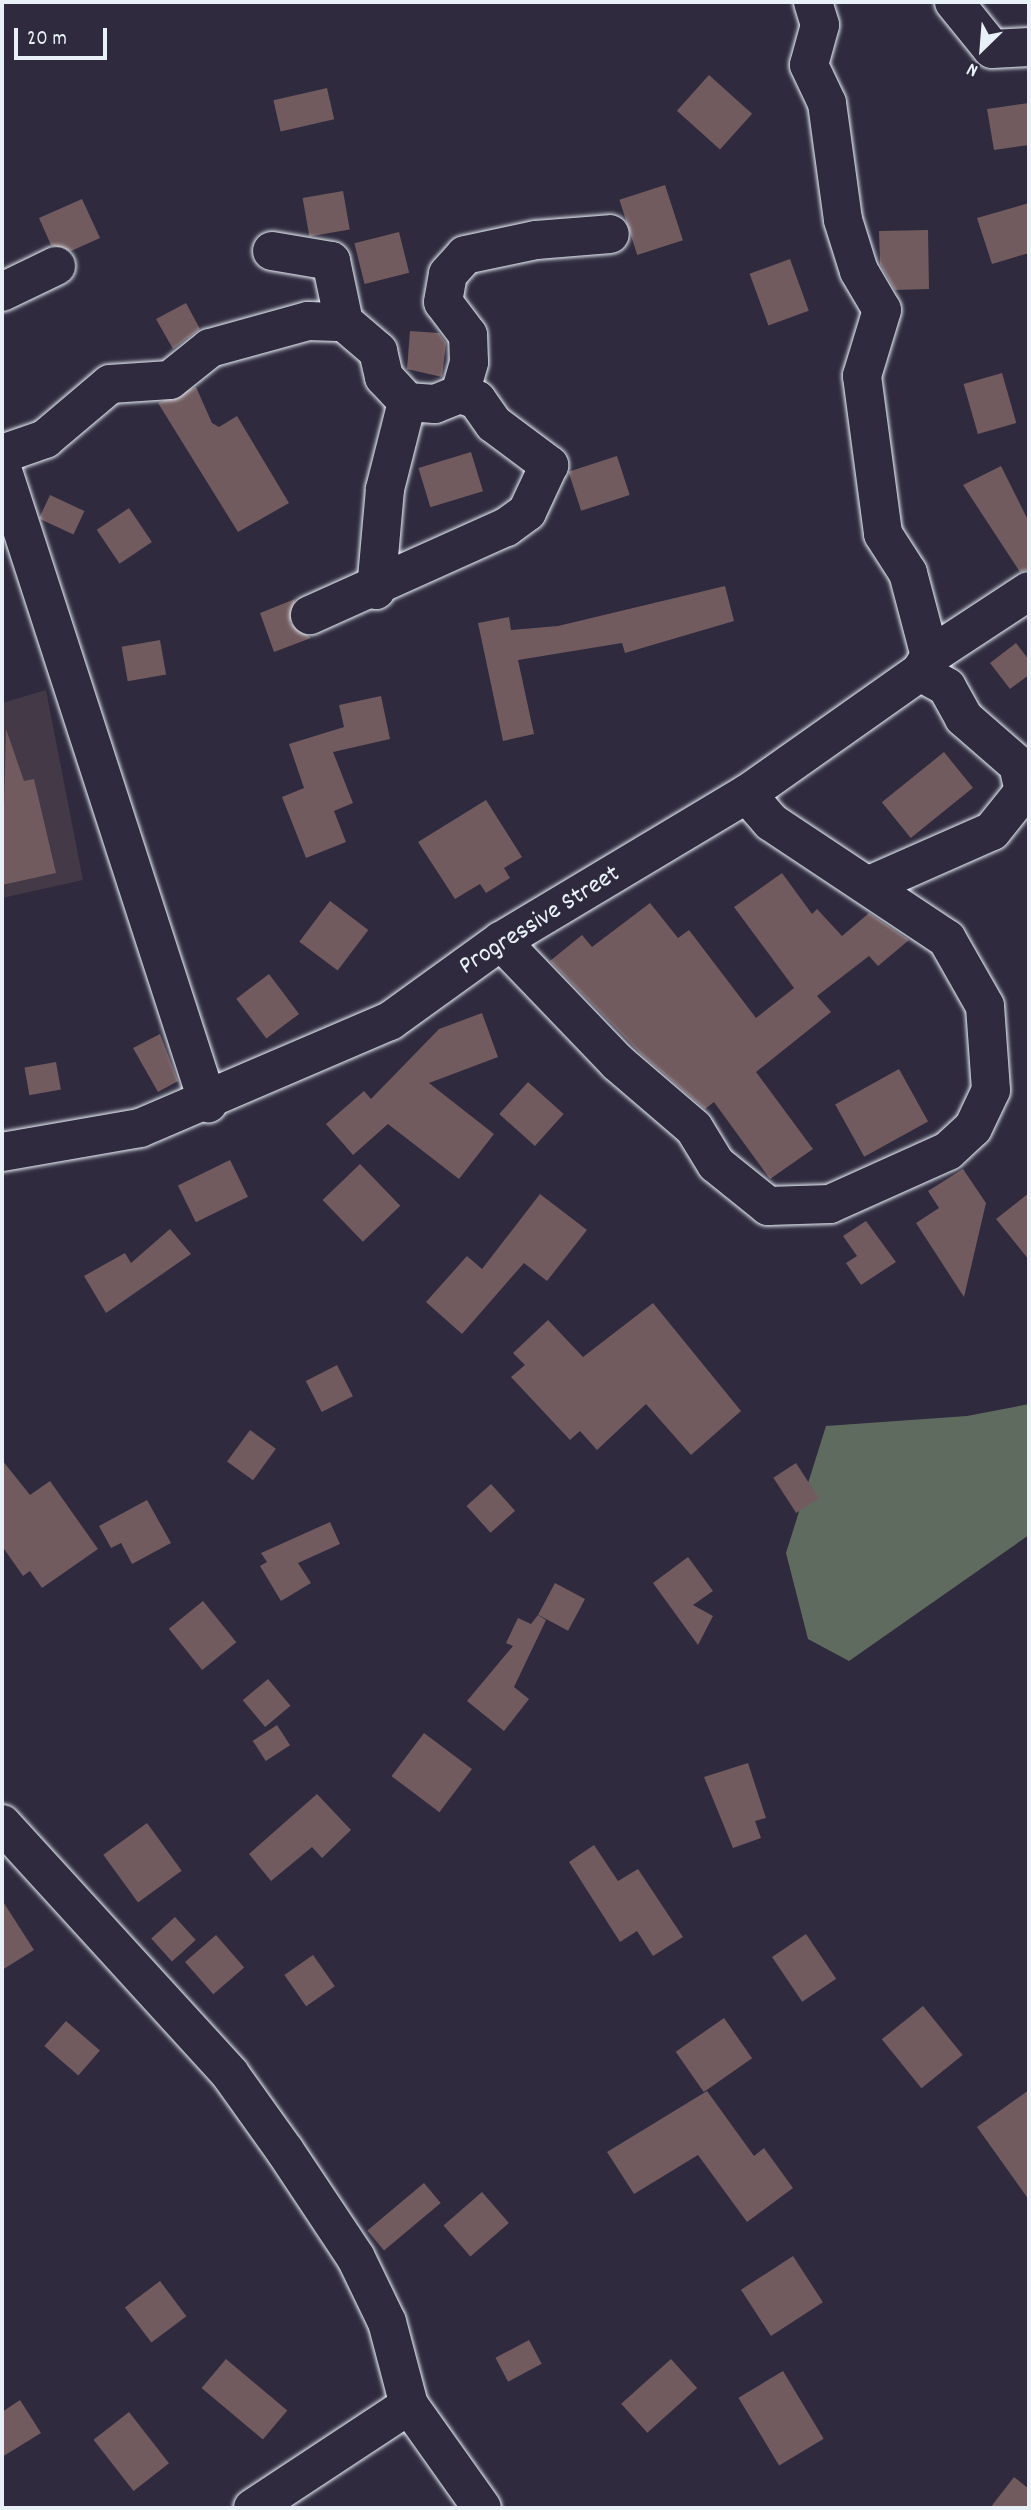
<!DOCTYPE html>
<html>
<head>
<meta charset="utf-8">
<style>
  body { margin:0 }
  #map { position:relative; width:1031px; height:2510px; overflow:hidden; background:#2f2a3d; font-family:Dekko,sans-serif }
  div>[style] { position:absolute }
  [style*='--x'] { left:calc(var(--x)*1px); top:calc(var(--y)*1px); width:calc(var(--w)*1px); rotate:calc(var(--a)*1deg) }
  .built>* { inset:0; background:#433947 }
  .green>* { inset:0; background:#606b60 }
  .building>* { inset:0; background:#715b5f; transform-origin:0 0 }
  .roads { filter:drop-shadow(0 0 2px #e8f1f8) drop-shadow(0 0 2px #e8f1f8) }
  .minor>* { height:38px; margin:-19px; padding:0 19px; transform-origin:19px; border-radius:19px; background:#2f2a3d }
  span { translate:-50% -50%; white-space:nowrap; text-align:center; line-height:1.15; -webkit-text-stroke:6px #2f2a3d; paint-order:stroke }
  .street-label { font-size:26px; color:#e8f1f8 }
  .frame { position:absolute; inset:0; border:4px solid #e8f1f8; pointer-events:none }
  .north { position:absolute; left:947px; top:14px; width:70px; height:70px; -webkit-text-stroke:5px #2f2a3d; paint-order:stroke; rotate:205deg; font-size:19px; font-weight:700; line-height:28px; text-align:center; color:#e8f1f8 }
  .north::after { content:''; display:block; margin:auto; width:24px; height:32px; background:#e8f1f8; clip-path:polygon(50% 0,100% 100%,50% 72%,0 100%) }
  .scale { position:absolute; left:14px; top:28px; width:93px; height:32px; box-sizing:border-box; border:4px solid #e8f1f8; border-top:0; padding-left:9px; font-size:21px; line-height:24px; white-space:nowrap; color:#e8f1f8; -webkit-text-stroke:5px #2f2a3d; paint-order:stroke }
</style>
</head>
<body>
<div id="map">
  <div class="built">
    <i style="clip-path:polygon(46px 690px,83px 880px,2px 898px,2px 703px)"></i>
  </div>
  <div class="green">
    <i style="clip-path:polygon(1029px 1404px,1029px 1535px,849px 1661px,808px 1639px,786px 1553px,826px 1426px,967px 1416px)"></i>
  </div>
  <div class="building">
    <i style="left:709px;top:75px;width:58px;height:48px;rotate:42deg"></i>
    <i style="left:327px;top:88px;width:32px;height:55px;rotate:77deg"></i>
    <i style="clip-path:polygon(1029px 103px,1029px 145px,994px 150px,987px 109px)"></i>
    <i style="left:665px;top:185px;width:58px;height:48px;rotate:72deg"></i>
    <i style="left:343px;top:191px;width:39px;height:41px;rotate:80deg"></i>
    <i style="clip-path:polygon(82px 199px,100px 238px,71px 251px,51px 245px,39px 218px)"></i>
    <i style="clip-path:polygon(1029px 203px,1029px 253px,992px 264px,977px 218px)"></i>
    <i style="clip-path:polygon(928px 230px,929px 289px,895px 290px,880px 264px,879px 231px)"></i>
    <i style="left:399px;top:232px;width:42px;height:46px;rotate:76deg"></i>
    <i style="left:790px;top:259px;width:55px;height:43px;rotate:70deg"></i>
    <i style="clip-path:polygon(186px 303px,200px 329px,173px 349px,156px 319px)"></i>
    <i style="clip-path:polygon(410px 331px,439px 333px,446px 343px,442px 377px,407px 369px)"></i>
    <i style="left:1002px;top:373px;width:52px;height:40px;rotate:74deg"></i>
    <i style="clip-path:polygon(196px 387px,212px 423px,219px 427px,237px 416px,289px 503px,238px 532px,158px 403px)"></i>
    <i style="left:471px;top:452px;width:41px;height:55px;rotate:73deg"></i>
    <i style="left:617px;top:456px;width:41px;height:51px;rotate:72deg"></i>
    <i style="clip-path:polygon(1001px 466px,1029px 522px,1029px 569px,1020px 572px,963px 485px)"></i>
    <i style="left:50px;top:495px;width:38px;height:26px;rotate:25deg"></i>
    <i style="left:129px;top:508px;width:41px;height:39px;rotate:56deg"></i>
    <i style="clip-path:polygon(725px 586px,734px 621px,625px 653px,622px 643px,518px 660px,534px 734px,503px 741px,478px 623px,509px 617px,511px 630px,558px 626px)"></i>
    <i style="clip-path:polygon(295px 599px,290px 623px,311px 638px,274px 652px,260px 613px)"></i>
    <i style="left:160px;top:640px;width:35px;height:39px;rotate:80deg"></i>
    <i style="clip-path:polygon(1016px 643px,1029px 660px,1029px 675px,1010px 689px,990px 663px)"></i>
    <i style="clip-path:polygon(381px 696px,390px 739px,333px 752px,353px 803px,334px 811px,346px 842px,306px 858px,282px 797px,304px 788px,289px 744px,344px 727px,339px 705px)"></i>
    <i style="clip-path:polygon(6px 729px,24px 781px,34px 779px,56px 873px,2px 885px)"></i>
    <i style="left:944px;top:752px;width:46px;height:80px;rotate:51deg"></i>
    <i style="clip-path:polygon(486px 800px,522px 857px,504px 868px,510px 878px,486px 893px,480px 884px,455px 899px,418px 842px)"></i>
    <i style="clip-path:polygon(782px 873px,812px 914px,817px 909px,842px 936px,869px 913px,909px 940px,878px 966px,869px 956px,817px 996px,831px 1012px,756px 1072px,813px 1149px,770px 1179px,714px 1102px,705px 1109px,641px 1054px,550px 961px,582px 935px,592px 947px,650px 903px,678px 938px,689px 930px,756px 1018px,794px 988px,734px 907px)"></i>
    <i style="left:330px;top:901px;width:48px;height:51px;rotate:37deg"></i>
    <i style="left:269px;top:974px;width:50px;height:41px;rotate:53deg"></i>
    <i style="clip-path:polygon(482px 1013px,498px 1057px,429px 1083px,494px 1134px,459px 1179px,388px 1124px,353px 1155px,326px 1124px,364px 1091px,371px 1099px,439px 1029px)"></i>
    <i style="clip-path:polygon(160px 1034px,178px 1081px,158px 1092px,133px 1048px)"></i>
    <i style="left:56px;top:1062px;width:28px;height:32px;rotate:80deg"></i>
    <i style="left:899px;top:1069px;width:60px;height:73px;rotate:61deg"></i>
    <i style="left:528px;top:1082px;width:48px;height:43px;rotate:42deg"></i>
    <i style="left:230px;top:1160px;width:41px;height:58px;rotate:64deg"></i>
    <i style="left:360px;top:1164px;width:58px;height:52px;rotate:46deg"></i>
    <i style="clip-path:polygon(963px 1169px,986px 1203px,964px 1297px,916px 1223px,939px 1208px,928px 1191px)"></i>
    <i style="clip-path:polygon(1029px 1193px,1029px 1260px,996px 1219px)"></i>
    <i style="clip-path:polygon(540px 1194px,587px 1230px,547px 1281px,524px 1263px,462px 1334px,426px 1302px,467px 1256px,482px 1269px)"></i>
    <i style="clip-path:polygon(866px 1221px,896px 1262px,861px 1285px,846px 1263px,857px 1256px,843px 1236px)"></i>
    <i style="clip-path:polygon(170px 1229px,191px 1254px,106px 1313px,84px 1276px,125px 1253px,131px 1263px)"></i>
    <i style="clip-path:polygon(653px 1303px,741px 1411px,691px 1455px,646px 1404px,597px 1450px,580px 1431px,570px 1440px,511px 1377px,525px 1365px,513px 1353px,548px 1320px,583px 1357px)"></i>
    <i style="left:337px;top:1365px;width:35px;height:35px;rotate:63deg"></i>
    <i style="left:250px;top:1430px;width:32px;height:39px;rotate:36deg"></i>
    <i style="clip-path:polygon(2px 1460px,30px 1495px,50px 1481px,98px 1549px,42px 1588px,30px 1571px,23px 1576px,2px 1546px)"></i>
    <i style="left:796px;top:1463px;width:42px;height:27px;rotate:57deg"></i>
    <i style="left:491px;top:1484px;width:36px;height:33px;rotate:48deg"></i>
    <i style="clip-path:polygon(147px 1500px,171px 1543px,132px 1564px,121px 1543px,111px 1548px,99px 1526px)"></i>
    <i style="clip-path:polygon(330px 1522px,340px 1544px,298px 1563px,311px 1583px,281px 1601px,260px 1566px,267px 1562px,261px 1553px)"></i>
    <i style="clip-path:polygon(688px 1557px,713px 1591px,693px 1605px,713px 1616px,698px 1645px,653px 1583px)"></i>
    <i style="left:555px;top:1583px;width:34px;height:36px;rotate:28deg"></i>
    <i style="left:203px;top:1601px;width:53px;height:44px;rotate:51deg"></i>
    <i style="clip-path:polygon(538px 1615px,546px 1620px,514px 1687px,529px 1699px,504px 1731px,467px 1701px,513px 1646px,506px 1643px,518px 1618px,531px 1624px)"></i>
    <i style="left:268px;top:1679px;width:35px;height:33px;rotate:50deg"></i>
    <i style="left:277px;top:1725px;width:24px;height:29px;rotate:57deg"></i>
    <i style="left:424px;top:1733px;width:60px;height:54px;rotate:37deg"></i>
    <i style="clip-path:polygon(748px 1763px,766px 1818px,755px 1821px,761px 1838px,733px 1848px,704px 1777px)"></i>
    <i style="clip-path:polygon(317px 1794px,351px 1830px,322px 1858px,312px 1847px,271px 1881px,249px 1854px)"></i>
    <i style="left:147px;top:1823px;width:59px;height:54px;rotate:54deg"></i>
    <i style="clip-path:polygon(594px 1845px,618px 1881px,638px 1869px,683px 1937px,653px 1956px,637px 1931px,620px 1942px,569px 1862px)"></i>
    <i style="clip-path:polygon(2px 1900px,34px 1950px,2px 1970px)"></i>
    <i style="left:175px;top:1917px;width:31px;height:32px;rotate:48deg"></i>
    <i style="left:806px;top:1934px;width:54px;height:41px;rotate:56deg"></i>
    <i style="left:216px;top:1935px;width:43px;height:41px;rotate:49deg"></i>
    <i style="left:313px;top:1955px;width:38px;height:35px;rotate:55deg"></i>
    <i style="left:923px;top:2006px;width:63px;height:53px;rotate:51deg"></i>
    <i style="left:724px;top:2018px;width:49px;height:59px;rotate:55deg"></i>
    <i style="left:66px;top:2021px;width:45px;height:33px;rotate:41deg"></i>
    <i style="clip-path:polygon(1029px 2090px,1029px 2200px,977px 2127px)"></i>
    <i style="clip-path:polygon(707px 2091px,754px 2156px,764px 2148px,793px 2188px,747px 2222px,698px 2155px,634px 2194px,607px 2152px)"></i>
    <i style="left:424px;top:2183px;width:26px;height:74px;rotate:50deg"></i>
    <i style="left:482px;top:2192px;width:41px;height:51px;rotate:49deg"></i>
    <i style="left:793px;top:2256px;width:55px;height:62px;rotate:57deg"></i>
    <i style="left:160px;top:2281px;width:44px;height:44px;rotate:53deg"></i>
    <i style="left:529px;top:2340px;width:27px;height:38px;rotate:62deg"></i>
    <i style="left:226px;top:2359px;width:80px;height:38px;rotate:40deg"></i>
    <i style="left:671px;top:2359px;width:39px;height:67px;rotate:48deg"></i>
    <i style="left:783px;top:2371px;width:79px;height:52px;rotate:59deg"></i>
    <i style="clip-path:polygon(20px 2400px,41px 2433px,2px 2457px,2px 2412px)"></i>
    <i style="left:129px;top:2412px;width:65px;height:45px;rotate:52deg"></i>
    <i style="clip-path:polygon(1014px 2477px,1029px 2489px,1029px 2508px,990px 2508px)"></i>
  </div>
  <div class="roads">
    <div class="minor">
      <i style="--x:813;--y:2;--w:24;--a:73"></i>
      <i style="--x:820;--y:25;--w:41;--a:105.4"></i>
      <i style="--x:809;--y:65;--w:42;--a:64.7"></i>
      <i style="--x:827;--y:103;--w:118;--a:82.2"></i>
      <i style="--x:843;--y:220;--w:53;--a:72.6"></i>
      <i style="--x:859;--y:271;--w:45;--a:59.5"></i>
      <i style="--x:882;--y:310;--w:69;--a:106.9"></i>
      <i style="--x:862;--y:376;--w:159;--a:82.4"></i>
      <i style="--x:883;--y:534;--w:46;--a:57.3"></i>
      <i style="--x:908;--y:573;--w:86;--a:75.2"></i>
      <i style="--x:954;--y:2;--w:60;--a:51"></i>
      <i style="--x:992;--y:49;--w:37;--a:-3"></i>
      <i style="--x:272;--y:251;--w:60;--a:9.6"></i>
      <i style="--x:331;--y:261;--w:62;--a:78"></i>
      <i style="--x:2;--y:292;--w:60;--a:-25.7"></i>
      <i style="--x:460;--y:394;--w:33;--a:-74"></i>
      <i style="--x:469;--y:362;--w:27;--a:-92"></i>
      <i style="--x:468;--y:335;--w:41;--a:-127.1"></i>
      <i style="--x:443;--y:302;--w:28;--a:-80"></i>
      <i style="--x:448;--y:274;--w:25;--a:-48"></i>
      <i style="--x:465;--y:255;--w:73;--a:-11.9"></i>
      <i style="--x:536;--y:240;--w:74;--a:-4.6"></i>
      <i style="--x:2;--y:454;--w:46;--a:-19.2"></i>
      <i style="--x:45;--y:439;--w:85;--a:-40.2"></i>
      <i style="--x:110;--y:384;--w:60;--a:-3.8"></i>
      <i style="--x:170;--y:380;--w:51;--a:-38.7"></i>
      <i style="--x:210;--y:348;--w:102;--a:-15.4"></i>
      <i style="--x:308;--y:321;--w:36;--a:2"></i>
      <i style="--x:344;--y:322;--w:45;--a:40.5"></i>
      <i style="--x:378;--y:351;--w:27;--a:77"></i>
      <i style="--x:384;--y:377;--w:34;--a:47"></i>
      <i style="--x:407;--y:402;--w:28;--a:4"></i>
      <i style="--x:435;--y:404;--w:27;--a:-22"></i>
      <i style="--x:460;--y:394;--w:18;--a:19"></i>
      <i style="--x:477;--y:400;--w:29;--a:55"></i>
      <i style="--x:494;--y:424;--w:69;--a:36.7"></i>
      <i style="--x:549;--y:465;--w:52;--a:115.1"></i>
      <i style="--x:527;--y:512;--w:26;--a:144"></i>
      <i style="--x:506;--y:527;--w:215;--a:155.8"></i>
      <i style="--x:2;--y:468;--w:668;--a:72.03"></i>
      <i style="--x:376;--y:590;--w:101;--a:-84.9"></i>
      <i style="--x:385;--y:489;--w:90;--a:-75.8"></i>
      <i style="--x:872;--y:884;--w:131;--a:-23.8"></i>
      <i style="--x:992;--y:831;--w:51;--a:-51.3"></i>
      <i style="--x:1024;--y:791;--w:27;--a:-103"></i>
      <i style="--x:1018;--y:765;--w:72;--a:-139"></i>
      <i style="--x:964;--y:718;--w:35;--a:-119"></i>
      <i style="--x:947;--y:687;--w:31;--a:-151"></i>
      <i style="--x:501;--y:941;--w:168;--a:46.2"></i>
      <i style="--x:617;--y:1062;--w:101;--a:40.6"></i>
      <i style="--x:694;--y:1128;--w:42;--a:58.6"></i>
      <i style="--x:716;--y:1164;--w:67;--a:38.9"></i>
      <i style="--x:768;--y:1206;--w:62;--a:-1.8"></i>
      <i style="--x:830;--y:1204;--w:129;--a:-24.2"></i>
      <i style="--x:948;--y:1151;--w:34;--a:-43"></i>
      <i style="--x:973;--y:1128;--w:42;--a:-64.7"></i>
      <i style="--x:991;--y:1090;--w:84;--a:-94.1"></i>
      <i style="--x:985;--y:1006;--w:77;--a:-119.6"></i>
      <i style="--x:947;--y:939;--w:211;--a:-146.4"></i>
      <i style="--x:771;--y:822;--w:37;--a:-131"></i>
      <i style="--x:2;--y:1152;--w:140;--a:-9.9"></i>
      <i style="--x:140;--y:1128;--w:272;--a:-23.2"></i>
      <i style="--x:390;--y:1021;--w:137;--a:-35.8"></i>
      <i style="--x:501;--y:941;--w:287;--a:-30.9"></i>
      <i style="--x:747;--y:794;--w:212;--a:-35.2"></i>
      <i style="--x:920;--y:672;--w:19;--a:-58"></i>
      <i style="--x:930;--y:656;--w:118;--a:-33.3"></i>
      <i style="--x:2;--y:1824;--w:338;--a:47.6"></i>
      <i style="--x:230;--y:2074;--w:95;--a:54.5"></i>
      <i style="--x:285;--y:2151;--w:128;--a:56.4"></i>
      <i style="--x:356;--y:2258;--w:71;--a:64.2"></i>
      <i style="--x:387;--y:2322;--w:86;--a:75.2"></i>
      <i style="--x:409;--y:2405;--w:126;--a:54.7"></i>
      <i style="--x:253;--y:2508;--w:187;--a:-33.4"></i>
    </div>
  </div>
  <div class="street-label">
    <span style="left:540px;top:921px;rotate:-32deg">Progressive Street</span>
  </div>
  <div class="frame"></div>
  <div class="north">N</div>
  <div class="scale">20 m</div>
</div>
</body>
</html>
